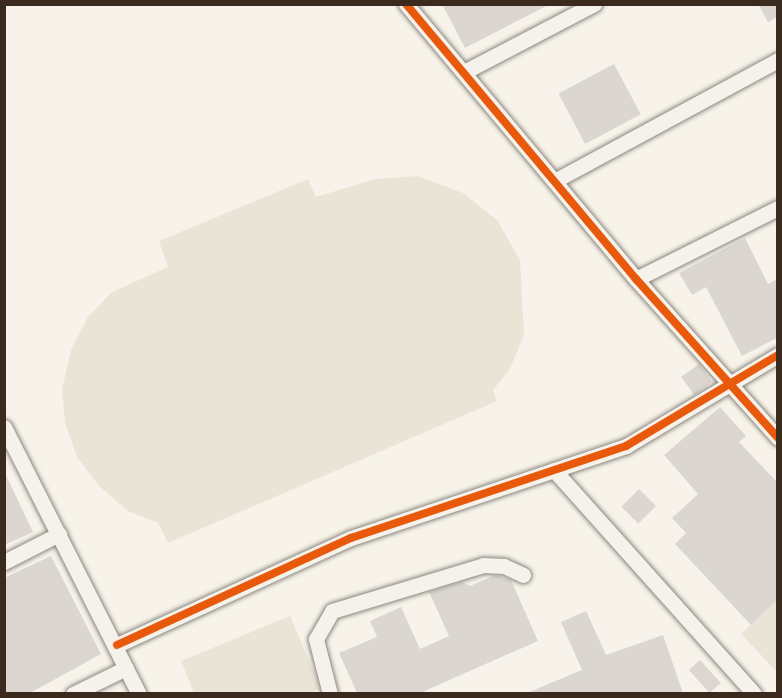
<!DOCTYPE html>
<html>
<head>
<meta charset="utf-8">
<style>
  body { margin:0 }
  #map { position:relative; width:782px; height:698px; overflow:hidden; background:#f7f3ea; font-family:"Balsamiq Sans",sans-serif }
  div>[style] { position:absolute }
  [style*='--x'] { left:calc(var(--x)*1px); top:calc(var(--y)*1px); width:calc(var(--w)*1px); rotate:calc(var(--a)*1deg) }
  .green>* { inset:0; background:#eae4d7 }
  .building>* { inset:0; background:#dbd7d0; transform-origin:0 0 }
  .roads { filter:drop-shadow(0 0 2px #8b867f) drop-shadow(0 0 2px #8b867f) }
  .street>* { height:15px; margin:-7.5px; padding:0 7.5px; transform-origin:7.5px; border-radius:7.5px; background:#f5f2ec }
  .cycleway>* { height:8px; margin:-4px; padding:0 4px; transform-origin:4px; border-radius:4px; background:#e8590c }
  span { translate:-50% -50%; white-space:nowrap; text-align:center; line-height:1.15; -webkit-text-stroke:4.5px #fcf5e5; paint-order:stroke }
  .frame { position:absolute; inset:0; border:6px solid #3b2a1e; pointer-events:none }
</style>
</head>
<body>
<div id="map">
  <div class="green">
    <i style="clip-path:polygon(418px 176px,463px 193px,497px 220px,520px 260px,524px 335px,510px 369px,493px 390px,497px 401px,168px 543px,158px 523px,128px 511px,99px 486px,77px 457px,65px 423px,62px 389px,71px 350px,88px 317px,112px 292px,168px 267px,159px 241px,308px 179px,316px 197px,375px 179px)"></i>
    <i style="clip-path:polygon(777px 600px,777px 672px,741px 634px)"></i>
    <i style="clip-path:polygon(290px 616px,321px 688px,307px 694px,194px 693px,181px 661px)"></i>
  </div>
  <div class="building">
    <i style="clip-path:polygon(442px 4px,550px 4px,465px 48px)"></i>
    <i style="clip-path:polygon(758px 4px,777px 4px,777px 17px,768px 22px)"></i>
    <i style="left:614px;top:64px;width:57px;height:63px;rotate:62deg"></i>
    <i style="clip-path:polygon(745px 238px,768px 284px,777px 279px,777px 338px,742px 356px,706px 287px,692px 295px,679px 273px)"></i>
    <i style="left:699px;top:364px;width:22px;height:22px;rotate:54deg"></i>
    <i style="clip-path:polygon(720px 407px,746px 436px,739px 442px,777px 482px,777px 600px,751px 625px,675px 544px,686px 533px,672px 518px,698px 494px,664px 455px)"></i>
    <i style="clip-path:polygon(4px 471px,33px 532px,4px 545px)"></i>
    <i style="left:639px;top:489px;width:24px;height:25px;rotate:45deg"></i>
    <i style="clip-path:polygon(51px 556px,101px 654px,30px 693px,4px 693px,4px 578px)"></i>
    <i style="clip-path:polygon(495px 575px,511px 580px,538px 641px,420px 693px,357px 693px,339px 653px,377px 637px,370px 621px,401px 607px,420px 649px,449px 636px,429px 592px,462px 582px,470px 586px)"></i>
    <i style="clip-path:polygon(586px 611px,606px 655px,663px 635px,683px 693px,527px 693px,582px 670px,561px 622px)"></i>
    <i style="left:700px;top:660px;width:31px;height:15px;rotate:48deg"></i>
  </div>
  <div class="roads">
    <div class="street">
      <i style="--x:406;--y:4;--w:359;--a:50.1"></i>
      <i style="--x:636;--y:279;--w:213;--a:48.2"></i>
      <i style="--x:464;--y:72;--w:147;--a:-27.6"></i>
      <i style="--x:556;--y:180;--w:252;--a:-28.4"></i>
      <i style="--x:636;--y:279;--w:159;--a:-26.6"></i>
      <i style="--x:4;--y:427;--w:299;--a:63.2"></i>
      <i style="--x:554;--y:470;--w:300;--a:48.2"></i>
      <i style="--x:4;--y:562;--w:62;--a:-27"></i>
      <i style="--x:117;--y:645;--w:257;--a:-24.6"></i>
      <i style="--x:351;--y:538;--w:290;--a:-18.5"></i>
      <i style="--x:626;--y:446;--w:177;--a:-30.9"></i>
      <i style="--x:73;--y:694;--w:59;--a:-26.1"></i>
      <i style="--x:330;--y:694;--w:57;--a:-104.3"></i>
      <i style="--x:316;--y:639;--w:32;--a:-60"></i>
      <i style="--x:332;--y:611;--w:158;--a:-16.9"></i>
      <i style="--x:483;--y:565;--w:21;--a:3"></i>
      <i style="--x:504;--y:566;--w:21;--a:25"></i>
    </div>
  </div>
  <div class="cycleway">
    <i style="--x:406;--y:4;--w:359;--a:50.1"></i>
    <i style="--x:636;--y:279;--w:213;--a:48.2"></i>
    <i style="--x:117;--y:645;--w:257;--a:-24.6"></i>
    <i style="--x:351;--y:538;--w:290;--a:-18.5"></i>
    <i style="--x:626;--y:446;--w:177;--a:-30.9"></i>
  </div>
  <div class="frame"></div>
</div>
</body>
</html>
